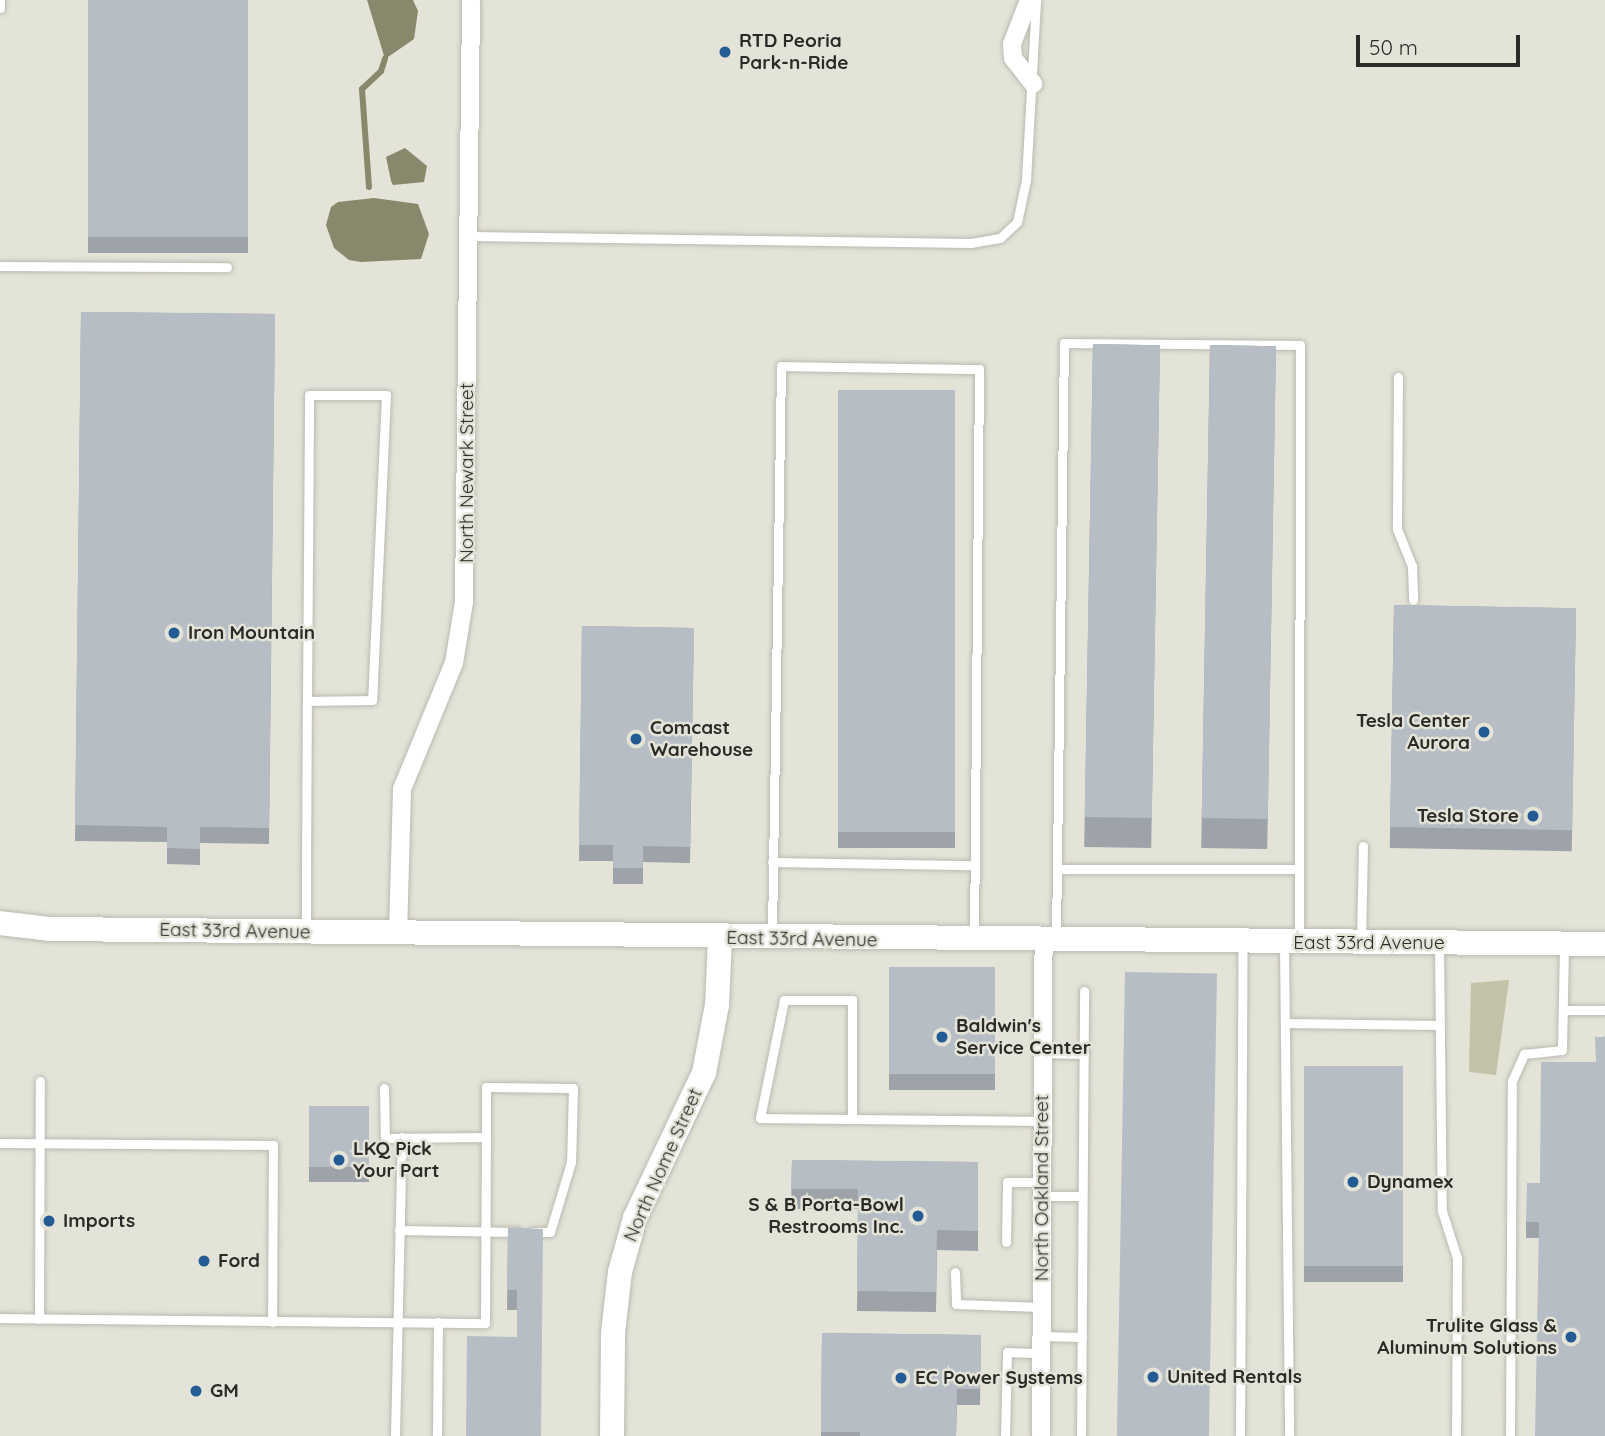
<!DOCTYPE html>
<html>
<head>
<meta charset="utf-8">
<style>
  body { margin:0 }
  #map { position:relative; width:1605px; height:1436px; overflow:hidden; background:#e3e3d8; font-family:Quicksand,sans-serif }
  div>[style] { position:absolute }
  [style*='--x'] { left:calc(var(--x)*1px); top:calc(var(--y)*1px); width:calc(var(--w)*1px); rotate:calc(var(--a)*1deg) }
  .green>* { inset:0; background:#c3c2a9 }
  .water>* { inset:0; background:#89886c }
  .stream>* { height:6px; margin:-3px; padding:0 3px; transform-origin:3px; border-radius:3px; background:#89886c }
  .roads { filter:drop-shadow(0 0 2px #bbbab0) drop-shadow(0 0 2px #bbbab0) }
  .lane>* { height:9px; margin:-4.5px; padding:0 4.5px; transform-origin:4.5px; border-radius:4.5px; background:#fff }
  .street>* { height:18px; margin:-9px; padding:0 9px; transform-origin:9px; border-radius:9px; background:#fff }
  .secondary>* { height:24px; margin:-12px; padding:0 12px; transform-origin:12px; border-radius:12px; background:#fff }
  .wall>* { inset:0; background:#9da3a9; transform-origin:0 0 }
  .building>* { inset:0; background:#b6bdc5; transform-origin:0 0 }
  .dots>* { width:19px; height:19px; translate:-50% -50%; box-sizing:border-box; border:4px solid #e3e3d8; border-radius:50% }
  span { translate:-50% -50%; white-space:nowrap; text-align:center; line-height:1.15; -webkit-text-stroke:5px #e3e3d8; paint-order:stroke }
  .poi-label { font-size:19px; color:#2b2b27; font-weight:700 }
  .left { translate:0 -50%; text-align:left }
  .right { translate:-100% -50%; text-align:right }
  .street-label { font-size:19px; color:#2b2b27 }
  .scale { position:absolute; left:1356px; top:35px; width:164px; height:32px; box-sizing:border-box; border:4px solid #2b2b27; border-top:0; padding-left:9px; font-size:21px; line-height:24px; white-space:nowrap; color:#2b2b27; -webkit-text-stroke:5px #e3e3d8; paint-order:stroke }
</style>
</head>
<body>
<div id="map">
  <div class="green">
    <i style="clip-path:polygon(1509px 980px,1496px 1075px,1469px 1072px,1471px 983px)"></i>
  </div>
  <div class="water">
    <i style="clip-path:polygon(367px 0,413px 0,418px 11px,414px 39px,385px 59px)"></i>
    <i style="clip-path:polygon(405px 148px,427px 166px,424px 182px,393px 185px,391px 181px,386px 157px)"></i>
    <i style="clip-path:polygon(374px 198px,418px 204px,429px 234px,421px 259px,361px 262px,349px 260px,334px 248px,326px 225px,331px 207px,338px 202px)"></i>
  </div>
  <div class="stream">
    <i style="--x:369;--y:187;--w:98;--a:-94.1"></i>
    <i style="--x:362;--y:89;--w:26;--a:-43"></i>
    <i style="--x:381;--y:71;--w:13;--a:-72"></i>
  </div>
  <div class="roads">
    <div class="lane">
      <i style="--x:0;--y:8;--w:8;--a:-90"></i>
      <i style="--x:468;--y:236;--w:503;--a:0.8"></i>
      <i style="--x:971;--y:243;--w:29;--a:-10"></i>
      <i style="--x:1000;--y:238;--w:23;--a:-43"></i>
      <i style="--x:1017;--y:222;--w:43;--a:-77.9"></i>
      <i style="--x:1026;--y:180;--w:180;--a:-86.8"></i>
      <i style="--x:0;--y:266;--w:227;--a:0.3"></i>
      <i style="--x:1398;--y:377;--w:152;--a:90.4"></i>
      <i style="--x:1397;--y:529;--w:40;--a:68"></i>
      <i style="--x:1412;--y:566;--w:34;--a:88"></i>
      <i style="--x:772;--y:862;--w:202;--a:0.9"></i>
      <i style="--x:1057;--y:869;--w:242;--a:0"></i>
      <i style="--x:306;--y:930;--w:57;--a:-90"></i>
      <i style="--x:306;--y:873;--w:172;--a:-89.7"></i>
      <i style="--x:307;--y:701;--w:306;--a:-89.6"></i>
      <i style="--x:309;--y:395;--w:77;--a:0"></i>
      <i style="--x:386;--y:395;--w:305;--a:92.6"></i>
      <i style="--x:372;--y:700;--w:65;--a:179.1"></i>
      <i style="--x:772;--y:933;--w:567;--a:-89.09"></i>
      <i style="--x:781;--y:366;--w:198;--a:0.9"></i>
      <i style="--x:979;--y:369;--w:568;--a:90.5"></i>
      <i style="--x:1056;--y:936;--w:593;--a:-89.23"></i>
      <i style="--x:1064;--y:343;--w:236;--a:0.5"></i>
      <i style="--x:1300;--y:345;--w:595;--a:90.1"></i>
      <i style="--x:1361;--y:941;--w:95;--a:-88.8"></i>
      <i style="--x:1439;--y:943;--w:268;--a:89.4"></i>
      <i style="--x:1442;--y:1211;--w:49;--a:72.3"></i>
      <i style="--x:1457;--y:1258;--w:178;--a:90.3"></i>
      <i style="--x:1284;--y:944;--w:492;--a:89.4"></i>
      <i style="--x:1564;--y:1010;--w:41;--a:0"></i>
      <i style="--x:1286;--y:1023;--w:152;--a:0.8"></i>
      <i style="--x:1043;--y:1053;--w:41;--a:1.4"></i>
      <i style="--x:384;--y:1088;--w:50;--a:88.9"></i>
      <i style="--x:385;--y:1138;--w:101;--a:-0.6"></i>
      <i style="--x:486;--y:1137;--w:50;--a:-90"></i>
      <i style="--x:486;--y:1087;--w:87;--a:0.7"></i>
      <i style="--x:573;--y:1088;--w:74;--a:91.5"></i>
      <i style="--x:571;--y:1162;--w:73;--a:106.7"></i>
      <i style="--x:550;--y:1232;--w:18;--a:180"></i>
      <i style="--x:852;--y:1119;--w:119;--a:-90"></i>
      <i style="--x:852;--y:1000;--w:68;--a:180"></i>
      <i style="--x:784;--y:1000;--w:120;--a:101.5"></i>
      <i style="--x:760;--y:1118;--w:283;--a:0.6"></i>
      <i style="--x:0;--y:1143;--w:273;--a:0.4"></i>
      <i style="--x:273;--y:1145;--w:177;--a:90.3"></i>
      <i style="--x:1042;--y:1196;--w:40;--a:0"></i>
      <i style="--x:399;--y:1230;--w:119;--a:1"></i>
      <i style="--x:1006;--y:1242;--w:60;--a:-89"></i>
      <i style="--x:1007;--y:1182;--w:35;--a:0"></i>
      <i style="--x:955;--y:1272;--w:32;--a:88"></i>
      <i style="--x:956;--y:1304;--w:85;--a:2"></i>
      <i style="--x:0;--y:1318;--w:485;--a:0.6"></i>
      <i style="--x:485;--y:1323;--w:186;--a:-89.7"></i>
      <i style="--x:39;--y:1319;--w:238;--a:-89.8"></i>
      <i style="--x:1041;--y:1336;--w:41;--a:1.4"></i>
      <i style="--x:395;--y:1436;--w:299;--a:-88.7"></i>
      <i style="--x:437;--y:1436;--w:114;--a:-89.5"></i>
      <i style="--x:1005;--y:1436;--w:84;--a:-88.6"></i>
      <i style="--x:1007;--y:1352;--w:34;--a:2"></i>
      <i style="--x:1081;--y:1436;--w:445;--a:-89.6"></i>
      <i style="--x:1240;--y:1436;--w:492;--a:-89.7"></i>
      <i style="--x:1510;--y:1436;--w:355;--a:-89.7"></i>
      <i style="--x:1512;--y:1081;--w:30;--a:-66"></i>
      <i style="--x:1524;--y:1054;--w:38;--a:-6"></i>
      <i style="--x:1562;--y:1050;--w:105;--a:-88.9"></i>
    </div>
    <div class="street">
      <i style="--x:1029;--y:0;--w:47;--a:111.1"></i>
      <i style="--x:1012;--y:44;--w:14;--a:86"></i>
      <i style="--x:1013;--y:58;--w:33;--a:52"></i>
      <i style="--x:398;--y:934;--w:145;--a:-88.4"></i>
      <i style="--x:402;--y:789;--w:136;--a:-67.6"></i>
      <i style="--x:454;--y:663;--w:62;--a:-80.7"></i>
      <i style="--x:464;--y:602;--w:602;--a:-89.33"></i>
      <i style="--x:1041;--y:1436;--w:495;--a:-89.7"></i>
    </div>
    <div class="secondary">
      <i style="--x:0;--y:923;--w:50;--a:6.8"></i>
      <i style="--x:50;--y:929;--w:1555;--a:0.55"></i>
      <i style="--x:612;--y:1436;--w:103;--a:-89.4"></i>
      <i style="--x:613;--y:1333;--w:61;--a:-83.5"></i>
      <i style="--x:620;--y:1272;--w:56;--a:-74.5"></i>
      <i style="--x:635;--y:1218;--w:161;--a:-64.6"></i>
      <i style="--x:704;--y:1073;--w:69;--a:-79.2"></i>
      <i style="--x:717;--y:1005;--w:67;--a:-87.4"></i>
    </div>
  </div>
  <div class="wall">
    <i style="left:88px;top:0;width:160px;height:253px"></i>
    <i style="clip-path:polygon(81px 312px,275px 314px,269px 844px,200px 843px,200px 865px,167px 864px,167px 842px,75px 841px)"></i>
    <i style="left:1093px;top:344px;width:67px;height:503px;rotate:1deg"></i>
    <i style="left:1210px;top:345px;width:66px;height:503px;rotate:1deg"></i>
    <i style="left:838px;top:390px;width:117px;height:458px"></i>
    <i style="left:1394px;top:605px;width:182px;height:243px;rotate:1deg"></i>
    <i style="clip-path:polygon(582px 626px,694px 628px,690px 863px,643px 862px,643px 884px,613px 884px,613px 861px,579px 861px)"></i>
    <i style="left:889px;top:967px;width:106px;height:123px"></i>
    <i style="clip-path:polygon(1596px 1062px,1539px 1238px,1526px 1238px,1526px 1222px,1540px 1183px)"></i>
    <i style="left:1304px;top:1066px;width:99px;height:216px"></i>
    <i style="left:309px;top:1106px;width:60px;height:76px"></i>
    <i style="clip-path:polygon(792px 1160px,978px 1162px,978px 1251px,937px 1250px,936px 1312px,857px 1311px,858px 1209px,791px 1209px)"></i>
    <i style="clip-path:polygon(508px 1228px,543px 1229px,517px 1337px,517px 1310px,507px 1310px)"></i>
    <i style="clip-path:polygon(822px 1333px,981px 1335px,980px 1405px,957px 1405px,956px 1436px,821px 1436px)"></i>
  </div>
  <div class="building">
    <i style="left:88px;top:0;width:160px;height:237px"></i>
    <i style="clip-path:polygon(81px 312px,275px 314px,269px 828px,200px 827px,200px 849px,167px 848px,167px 827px,75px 825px)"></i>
    <i style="left:1093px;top:344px;width:67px;height:473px;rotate:1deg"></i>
    <i style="left:1210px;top:345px;width:66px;height:473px;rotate:1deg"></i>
    <i style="left:838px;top:390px;width:117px;height:442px"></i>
    <i style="left:1394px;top:605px;width:182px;height:222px;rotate:1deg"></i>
    <i style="clip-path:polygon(582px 626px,694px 628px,690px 847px,643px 846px,643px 868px,613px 868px,613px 845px,579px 845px)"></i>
    <i style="left:889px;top:967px;width:106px;height:107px"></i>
    <i style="left:1125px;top:972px;width:92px;height:464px;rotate:1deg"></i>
    <i style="clip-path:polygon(1605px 1035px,1605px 1436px,1535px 1436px,1539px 1222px,1526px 1222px,1527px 1183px,1540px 1183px,1541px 1062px,1596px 1062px,1595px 1037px,1604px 1037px)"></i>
    <i style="left:1304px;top:1066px;width:99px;height:200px"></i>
    <i style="left:309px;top:1106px;width:60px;height:61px"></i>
    <i style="clip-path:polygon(792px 1160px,978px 1162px,978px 1231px,937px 1230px,936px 1292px,857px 1291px,858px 1189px,791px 1189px)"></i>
    <i style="clip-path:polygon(508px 1228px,543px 1229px,541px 1436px,466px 1436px,467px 1336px,517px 1337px,517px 1290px,507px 1290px)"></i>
    <i style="clip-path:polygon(822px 1333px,981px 1335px,980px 1389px,957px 1389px,956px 1436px,860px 1436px,860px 1432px,821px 1432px)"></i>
  </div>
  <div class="dots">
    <i style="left:725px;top:52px;background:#235c94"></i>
    <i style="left:174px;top:633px;background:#235c94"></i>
    <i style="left:1484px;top:732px;background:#235c94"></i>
    <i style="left:636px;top:739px;background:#235c94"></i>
    <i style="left:1533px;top:816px;background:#235c94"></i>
    <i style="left:942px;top:1037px;background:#235c94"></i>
    <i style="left:339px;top:1160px;background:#235c94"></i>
    <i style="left:1353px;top:1182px;background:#235c94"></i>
    <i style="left:918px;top:1216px;background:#235c94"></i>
    <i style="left:49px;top:1221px;background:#235c94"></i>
    <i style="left:204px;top:1261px;background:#235c94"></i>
    <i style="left:1571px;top:1337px;background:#235c94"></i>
    <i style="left:1153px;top:1377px;background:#235c94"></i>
    <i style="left:901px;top:1378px;background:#235c94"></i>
    <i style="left:196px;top:1391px;background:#235c94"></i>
  </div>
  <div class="poi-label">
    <span class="left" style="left:739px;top:52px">RTD Peoria<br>Park-n-Ride</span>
    <span class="left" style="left:188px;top:633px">Iron Mountain</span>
    <span class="right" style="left:1470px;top:732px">Tesla Center<br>Aurora</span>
    <span class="left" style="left:650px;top:739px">Comcast<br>Warehouse</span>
    <span class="right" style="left:1519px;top:816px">Tesla Store</span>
    <span class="left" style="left:956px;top:1037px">Baldwin's<br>Service Center</span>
    <span class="left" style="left:353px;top:1160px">LKQ Pick<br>Your Part</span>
    <span class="left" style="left:1367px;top:1182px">Dynamex</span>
    <span class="right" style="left:904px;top:1216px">S &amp; B Porta-Bowl<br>Restrooms Inc.</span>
    <span class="left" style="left:63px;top:1221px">Imports</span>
    <span class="left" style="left:218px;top:1261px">Ford</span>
    <span class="right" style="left:1557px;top:1337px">Trulite Glass &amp;<br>Aluminum Solutions</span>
    <span class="left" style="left:1167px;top:1377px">United Rentals</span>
    <span class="left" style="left:915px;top:1378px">EC Power Systems</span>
    <span class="left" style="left:210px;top:1391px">GM</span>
  </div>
  <div class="street-label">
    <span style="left:467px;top:473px;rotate:-90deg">North Newark Street</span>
    <span style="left:235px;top:931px;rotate:1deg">East 33rd Avenue</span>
    <span style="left:802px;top:939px;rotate:1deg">East 33rd Avenue</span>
    <span style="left:1369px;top:943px">East 33rd Avenue</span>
    <span style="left:663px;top:1165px;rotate:-66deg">North Nome Street</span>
    <span style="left:1042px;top:1188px;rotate:-90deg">North Oakland Street</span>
  </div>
  <div class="scale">50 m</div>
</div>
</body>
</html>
